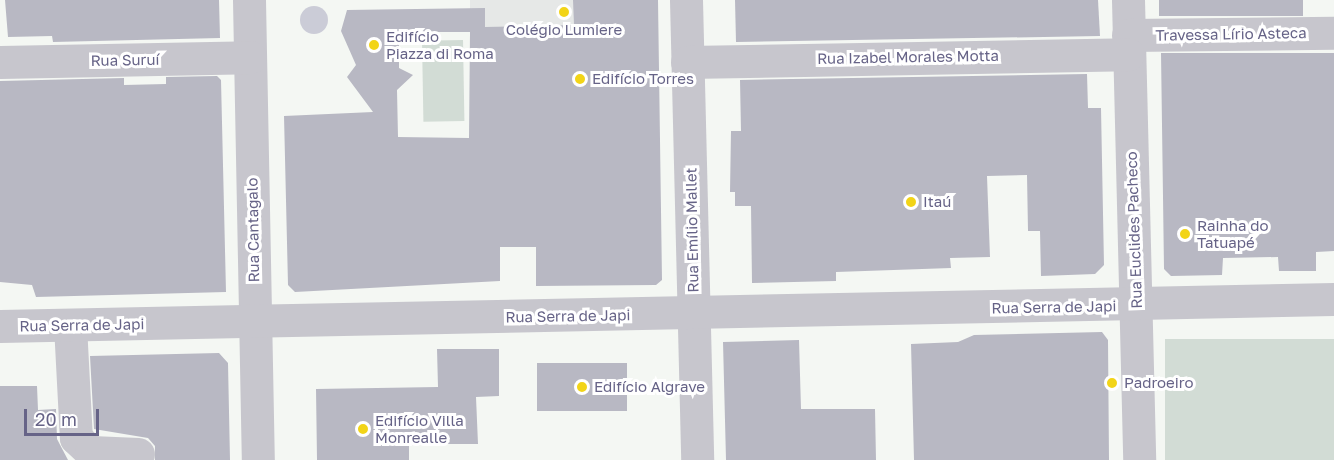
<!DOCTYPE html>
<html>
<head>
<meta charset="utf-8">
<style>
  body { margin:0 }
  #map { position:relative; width:1334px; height:460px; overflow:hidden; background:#f4f7f3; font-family:"Golos Text",sans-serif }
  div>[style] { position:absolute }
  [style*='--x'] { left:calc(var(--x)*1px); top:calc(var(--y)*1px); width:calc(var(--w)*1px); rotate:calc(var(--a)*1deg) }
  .built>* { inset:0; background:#e6e8e7 }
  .green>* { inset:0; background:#d2dcd5; transform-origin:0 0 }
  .water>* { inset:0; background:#cbccd7 }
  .round { border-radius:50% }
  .building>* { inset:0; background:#b8b8c3; transform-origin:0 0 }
  .minor>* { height:33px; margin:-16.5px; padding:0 16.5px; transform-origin:16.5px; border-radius:16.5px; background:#c7c6cd }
  .dots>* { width:16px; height:16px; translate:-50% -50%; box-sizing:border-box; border:3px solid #fff; border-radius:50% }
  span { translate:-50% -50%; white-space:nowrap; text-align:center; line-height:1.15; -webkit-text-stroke:6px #fff; paint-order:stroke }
  .poi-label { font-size:15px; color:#666387 }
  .left { translate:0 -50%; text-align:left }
  .street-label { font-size:15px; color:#666387 }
  .scale { position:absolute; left:24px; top:409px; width:75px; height:27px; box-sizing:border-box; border:3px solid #666387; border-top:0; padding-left:8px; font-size:18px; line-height:21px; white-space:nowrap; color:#666387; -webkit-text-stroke:4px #fff; paint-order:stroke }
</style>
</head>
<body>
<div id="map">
  <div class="built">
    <i style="clip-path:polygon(470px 0,658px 0,658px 23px,470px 28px)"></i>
  </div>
  <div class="green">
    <i style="left:463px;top:40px;width:81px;height:41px;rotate:89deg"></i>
    <i style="left:1334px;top:339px;width:121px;height:169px;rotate:90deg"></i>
  </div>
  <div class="water">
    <i class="round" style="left:300px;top:6px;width:28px;height:28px"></i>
  </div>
  <div class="building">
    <i style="clip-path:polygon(5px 0,219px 0,220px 38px,53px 42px,52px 36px,8px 37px)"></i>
    <i style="clip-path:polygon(evenodd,573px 0,658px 0,662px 280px,656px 285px,536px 286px,536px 247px,500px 247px,500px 281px,295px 292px,288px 285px,284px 116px,373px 112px,347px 77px,356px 65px,341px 31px,347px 10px,485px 8px,485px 27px,574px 25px,573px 0,416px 32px,470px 32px,469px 138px,398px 137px,397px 90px,413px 75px,399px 68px,399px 43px,416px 32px)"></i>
    <i style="clip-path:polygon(735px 0,1098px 0,1100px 36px,736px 42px)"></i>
    <i style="left:1159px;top:0;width:144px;height:16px"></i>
    <i style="clip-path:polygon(1161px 53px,1334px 53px,1334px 251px,1316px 252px,1316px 271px,1279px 271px,1278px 257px,1223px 258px,1222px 275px,1171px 276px,1164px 269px)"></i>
    <i style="clip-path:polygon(1087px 74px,1088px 108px,1101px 108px,1104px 265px,1095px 274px,1041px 276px,1040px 231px,1028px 231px,1027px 175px,987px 176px,990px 257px,950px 258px,951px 268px,836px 272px,836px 281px,752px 283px,751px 206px,735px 206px,735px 192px,730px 192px,731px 131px,741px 131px,740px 80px)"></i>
    <i style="clip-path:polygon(217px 76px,221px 80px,226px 292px,36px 297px,32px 285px,0 282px,0 81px,124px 78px,124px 85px,166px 84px,166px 77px)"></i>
    <i style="clip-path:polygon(1102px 332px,1108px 340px,1109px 460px,914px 460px,911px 344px,958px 342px,974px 335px)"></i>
    <i style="clip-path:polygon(799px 340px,801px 409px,875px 409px,876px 460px,726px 460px,723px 342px)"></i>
    <i style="clip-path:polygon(437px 349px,499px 349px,499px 396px,476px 397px,478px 444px,409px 444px,409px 460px,317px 460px,316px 389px,438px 387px)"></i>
    <i style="clip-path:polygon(219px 353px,228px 363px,230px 460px,155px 460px,155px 446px,148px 438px,94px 429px,90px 356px)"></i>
    <i style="left:537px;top:363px;width:90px;height:48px"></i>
    <i style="clip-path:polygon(0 386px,37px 386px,38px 410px,56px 409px,57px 439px,68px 460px,0 460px)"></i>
  </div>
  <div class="minor">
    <i style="--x:249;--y:0;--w:460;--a:88.9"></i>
    <i style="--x:686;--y:0;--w:460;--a:88.6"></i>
    <i style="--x:1128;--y:0;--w:460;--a:88.6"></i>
    <i style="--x:1128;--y:35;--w:206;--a:-0.6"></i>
    <i style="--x:0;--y:62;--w:250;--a:-1.1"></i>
    <i style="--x:687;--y:62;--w:441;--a:-1"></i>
    <i style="--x:70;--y:325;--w:113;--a:87"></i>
    <i style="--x:76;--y:438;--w:21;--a:43"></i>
    <i style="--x:91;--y:452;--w:47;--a:2.4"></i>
    <i style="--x:0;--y:326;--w:1334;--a:-1.16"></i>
  </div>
  <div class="dots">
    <i style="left:564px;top:12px;background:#f2d418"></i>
    <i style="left:374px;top:45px;background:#f2d418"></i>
    <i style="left:580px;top:79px;background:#f2d418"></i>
    <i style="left:911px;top:202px;background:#f2d418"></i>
    <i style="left:1185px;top:234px;background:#f2d418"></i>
    <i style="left:1112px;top:383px;background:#f2d418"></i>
    <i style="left:582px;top:387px;background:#f2d418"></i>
    <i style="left:363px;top:429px;background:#f2d418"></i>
  </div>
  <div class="poi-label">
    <span style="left:564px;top:30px">Colégio Lumiere</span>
    <span class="left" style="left:386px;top:45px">Edifício<br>Piazza di Roma</span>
    <span class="left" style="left:592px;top:79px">Edifício Torres</span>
    <span class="left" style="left:923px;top:202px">Itaú</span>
    <span class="left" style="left:1197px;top:234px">Rainha do<br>Tatuapé</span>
    <span class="left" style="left:1124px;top:383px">Padroeiro</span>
    <span class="left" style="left:594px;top:387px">Edifício Algrave</span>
    <span class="left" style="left:375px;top:429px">Edifício Villa<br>Monrealle</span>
  </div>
  <div class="street-label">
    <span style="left:1231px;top:34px;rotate:-1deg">Travessa Lírio Asteca</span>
    <span style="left:908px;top:57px;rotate:-1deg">Rua Izabel Morales Motta</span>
    <span style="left:125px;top:60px;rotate:-1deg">Rua Suruí</span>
    <span style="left:253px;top:230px;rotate:-91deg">Rua Cantagalo</span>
    <span style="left:692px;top:230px;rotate:-91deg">Rua Emílio Mallet</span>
    <span style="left:1134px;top:230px;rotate:-92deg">Rua Euclides Pacheco</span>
    <span style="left:1054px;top:307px;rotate:-1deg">Rua Serra de Japi</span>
    <span style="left:568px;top:316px;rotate:-1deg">Rua Serra de Japi</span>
    <span style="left:82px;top:325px;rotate:-1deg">Rua Serra de Japi</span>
  </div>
  <div class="scale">20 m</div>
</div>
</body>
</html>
